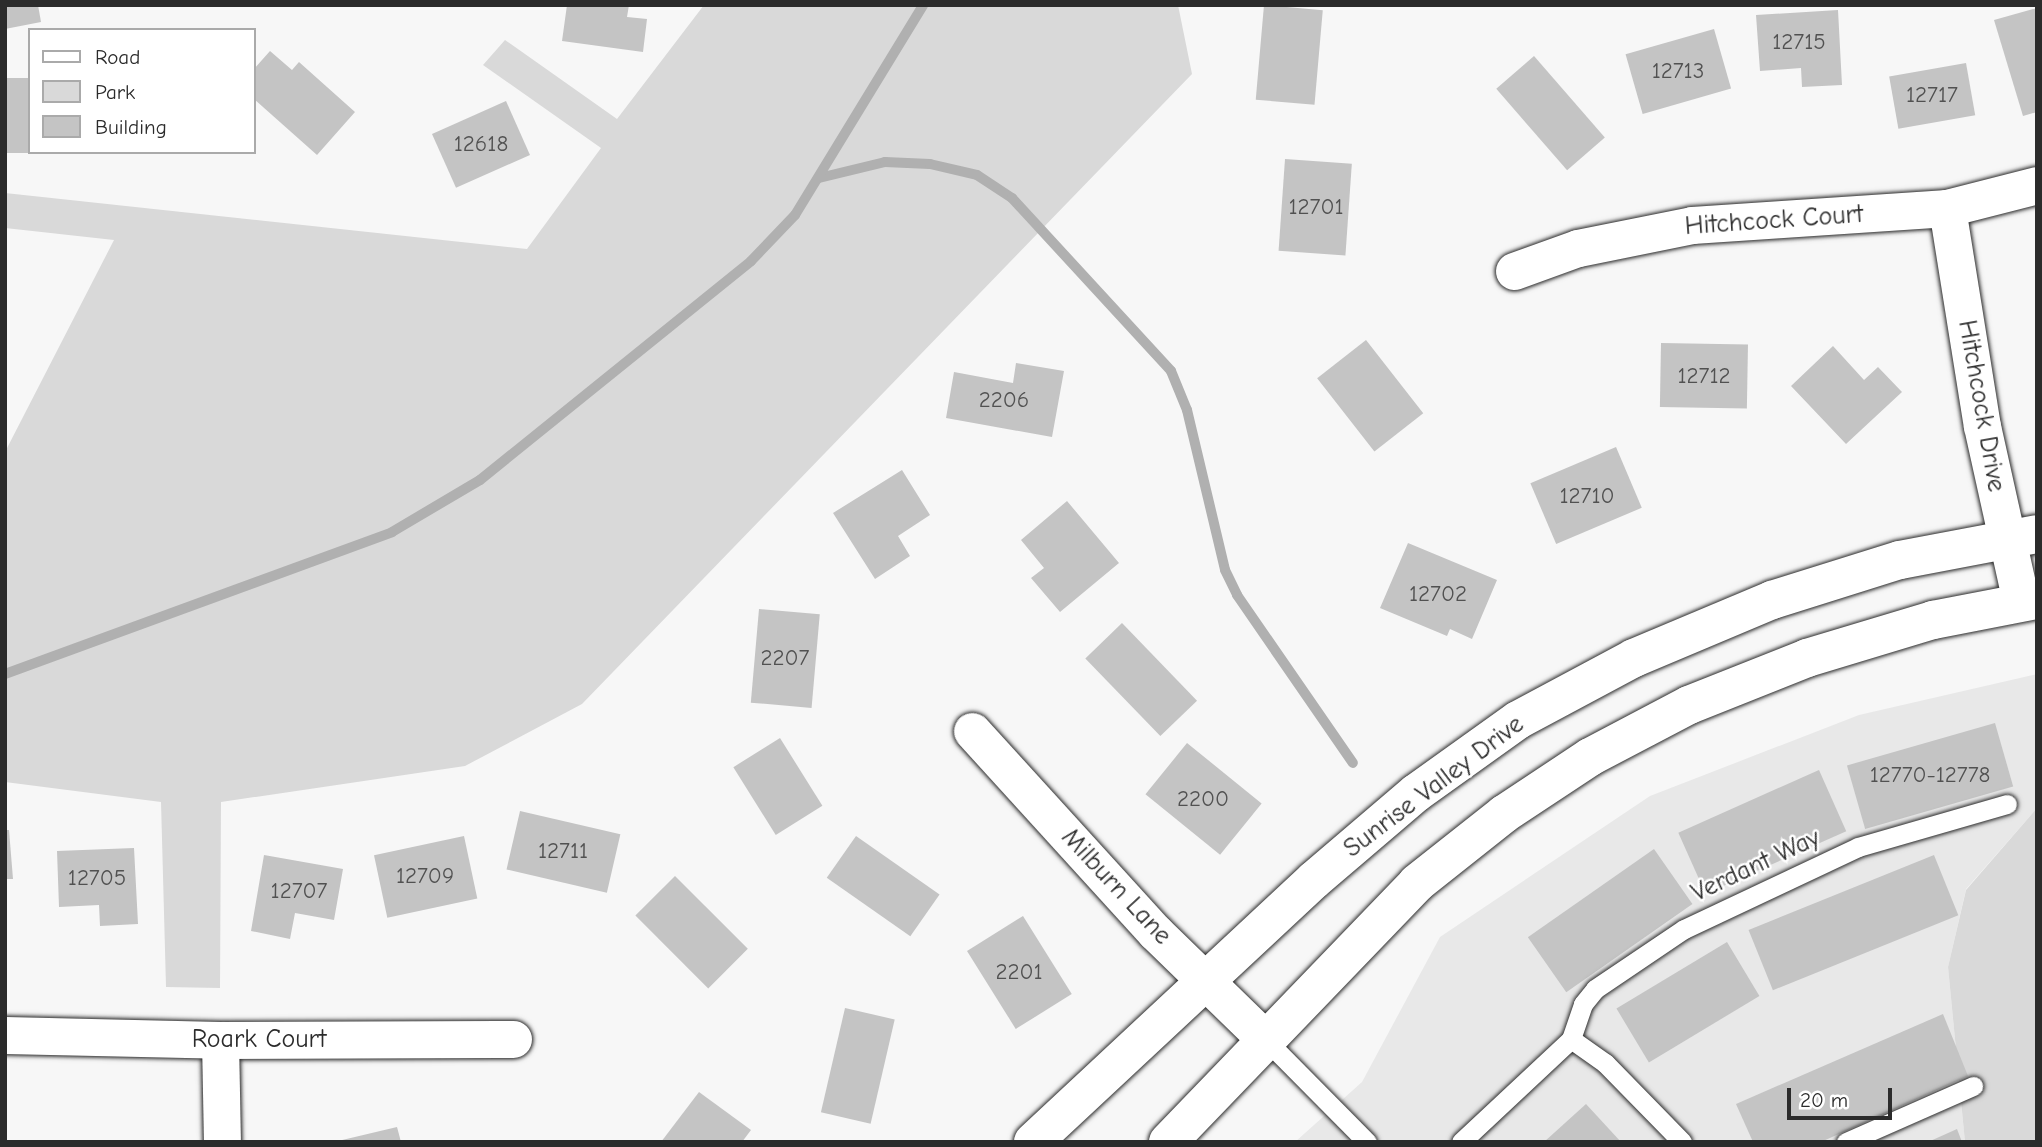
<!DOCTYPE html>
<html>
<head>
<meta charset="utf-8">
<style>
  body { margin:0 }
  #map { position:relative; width:2042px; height:1147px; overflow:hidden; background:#f7f7f7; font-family:"Comic Neue",sans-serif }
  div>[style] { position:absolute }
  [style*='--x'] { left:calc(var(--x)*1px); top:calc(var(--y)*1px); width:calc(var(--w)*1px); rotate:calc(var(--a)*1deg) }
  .built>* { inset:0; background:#e8e8e8 }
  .green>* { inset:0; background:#d9d9d9 }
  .stream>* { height:10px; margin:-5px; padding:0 5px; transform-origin:5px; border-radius:5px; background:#b0b0b0 }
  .building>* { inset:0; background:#c4c4c4; transform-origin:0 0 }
  .roads { filter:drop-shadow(0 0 2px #2b2b2b) drop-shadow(0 0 2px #2b2b2b) }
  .lane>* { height:19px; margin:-9.5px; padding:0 9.5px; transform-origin:9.5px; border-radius:9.5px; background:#fff }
  .street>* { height:37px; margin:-18.5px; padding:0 18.5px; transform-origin:18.5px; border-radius:18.5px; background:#fff }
  .secondary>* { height:38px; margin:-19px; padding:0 19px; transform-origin:19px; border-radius:19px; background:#fff }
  span { translate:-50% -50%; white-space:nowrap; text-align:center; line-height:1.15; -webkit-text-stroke:5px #fff; paint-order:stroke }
  .number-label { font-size:23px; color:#515151 }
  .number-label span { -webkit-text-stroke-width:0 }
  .street-label { font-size:26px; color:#2b2b2b }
  .frame { position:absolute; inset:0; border:7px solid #2b2b2b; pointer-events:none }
  .legend { position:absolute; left:28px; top:28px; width:228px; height:126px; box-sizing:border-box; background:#fff; border:2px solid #aaa; margin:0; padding:9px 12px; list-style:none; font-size:21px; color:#2b2b2b }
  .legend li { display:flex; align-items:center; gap:14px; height:35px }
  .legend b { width:35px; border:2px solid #aaa }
  .scale { position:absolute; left:1787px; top:1088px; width:105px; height:32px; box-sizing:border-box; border:4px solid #2b2b2b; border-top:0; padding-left:9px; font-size:21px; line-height:24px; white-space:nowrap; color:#2b2b2b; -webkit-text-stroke:5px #fff; paint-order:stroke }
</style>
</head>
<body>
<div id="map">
  <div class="built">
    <i style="clip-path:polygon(2037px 674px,2037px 808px,1966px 889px,1948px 967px,1965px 1142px,1295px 1142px,1362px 1082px,1440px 937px,1650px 796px,1859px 715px)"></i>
  </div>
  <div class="green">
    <i style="clip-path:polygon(704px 5px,1178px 5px,1192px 74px,582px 704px,465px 766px,221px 802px,220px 988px,166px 987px,161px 802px,5px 782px,5px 452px,114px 240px,5px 228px,5px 193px,527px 249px,601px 148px,483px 65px,505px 40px,617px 119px)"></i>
    <i style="clip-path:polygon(2037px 808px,2037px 1142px,1965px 1142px,1948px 967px,1966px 890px)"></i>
  </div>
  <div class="stream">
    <i style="--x:819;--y:178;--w:68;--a:-13.6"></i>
    <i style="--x:885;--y:162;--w:45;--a:2.5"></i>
    <i style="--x:930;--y:164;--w:48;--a:13.2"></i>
    <i style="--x:977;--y:175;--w:42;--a:33.3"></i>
    <i style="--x:1012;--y:198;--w:235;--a:47.4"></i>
    <i style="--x:1171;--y:371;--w:42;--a:67.7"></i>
    <i style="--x:1187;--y:410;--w:164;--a:76.6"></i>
    <i style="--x:1225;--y:570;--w:28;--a:64"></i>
    <i style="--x:1237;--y:595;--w:204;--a:55.4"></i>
    <i style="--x:5;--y:674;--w:412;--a:-20.1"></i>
    <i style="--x:392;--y:532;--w:102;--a:-30.6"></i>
    <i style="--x:480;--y:480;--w:348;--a:-38.9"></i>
    <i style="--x:751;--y:261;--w:64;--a:-46.3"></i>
    <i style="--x:795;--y:215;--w:246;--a:-58.6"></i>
  </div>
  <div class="building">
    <i style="clip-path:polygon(5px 5px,38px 5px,41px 22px,5px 29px)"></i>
    <i style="clip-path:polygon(567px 5px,629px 5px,627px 17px,647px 19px,643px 52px,562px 41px)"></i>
    <i style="left:1264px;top:5px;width:59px;height:95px;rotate:5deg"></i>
    <i style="clip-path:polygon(2037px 8px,2037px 112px,2023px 116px,1994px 20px)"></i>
    <i style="clip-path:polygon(1838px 10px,1842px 85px,1802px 87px,1801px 68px,1760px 71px,1756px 15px)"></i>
    <i style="left:1714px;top:29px;width:62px;height:92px;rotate:74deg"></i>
    <i style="clip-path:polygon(270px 51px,292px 70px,299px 62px,355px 112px,317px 155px,254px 99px,254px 69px)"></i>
    <i style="left:1534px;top:56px;width:108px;height:50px;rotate:49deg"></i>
    <i style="left:1966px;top:63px;width:53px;height:78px;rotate:80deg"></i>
    <i style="left:5px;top:78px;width:25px;height:75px"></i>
    <i style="left:506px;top:101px;width:59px;height:81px;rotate:66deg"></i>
    <i style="left:1285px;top:159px;width:67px;height:92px;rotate:4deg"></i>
    <i style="left:1366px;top:340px;width:93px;height:62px;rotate:52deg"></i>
    <i style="left:1661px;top:343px;width:87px;height:64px;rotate:1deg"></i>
    <i style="clip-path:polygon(1833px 346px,1864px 380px,1878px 367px,1902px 392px,1846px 444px,1791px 386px)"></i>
    <i style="clip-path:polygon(1016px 363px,1064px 371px,1052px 437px,946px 418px,954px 372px,1013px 383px)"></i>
    <i style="left:1616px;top:447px;width:66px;height:93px;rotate:67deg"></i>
    <i style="clip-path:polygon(902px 470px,930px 515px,898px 536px,910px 556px,875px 579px,833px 513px)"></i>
    <i style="clip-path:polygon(1067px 501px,1119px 563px,1060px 612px,1031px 578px,1044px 568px,1021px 540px)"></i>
    <i style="clip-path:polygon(1408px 543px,1497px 580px,1472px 639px,1450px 629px,1447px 636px,1380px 608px)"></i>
    <i style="left:759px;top:609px;width:61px;height:94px;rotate:5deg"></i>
    <i style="left:1122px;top:623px;width:108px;height:51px;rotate:46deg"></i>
    <i style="left:1995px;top:723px;width:66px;height:154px;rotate:74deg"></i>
    <i style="left:780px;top:738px;width:80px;height:55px;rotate:58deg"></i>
    <i style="left:1187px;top:743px;width:96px;height:66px;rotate:39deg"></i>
    <i style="left:1819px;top:770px;width:67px;height:154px;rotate:66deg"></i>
    <i style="left:520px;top:811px;width:103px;height:60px;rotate:13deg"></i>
    <i style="clip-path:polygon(5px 830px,9px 830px,13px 879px,5px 879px)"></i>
    <i style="left:464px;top:836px;width:64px;height:92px;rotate:78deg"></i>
    <i style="left:856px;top:836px;width:102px;height:51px;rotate:35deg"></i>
    <i style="clip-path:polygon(134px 848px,138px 924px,100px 926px,99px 905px,59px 907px,57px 851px)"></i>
    <i style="left:1654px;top:849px;width:67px;height:154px;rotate:55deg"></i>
    <i style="clip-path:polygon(264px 855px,343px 869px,334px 920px,295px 913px,290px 939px,251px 931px)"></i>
    <i style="left:1934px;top:855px;width:65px;height:200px;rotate:68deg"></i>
    <i style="left:675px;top:876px;width:103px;height:56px;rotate:45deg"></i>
    <i style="left:1023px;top:916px;width:92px;height:66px;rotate:58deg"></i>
    <i style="left:1727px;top:942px;width:63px;height:129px;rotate:59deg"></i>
    <i style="left:845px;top:1008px;width:51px;height:107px;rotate:13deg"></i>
    <i style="clip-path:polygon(1943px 1014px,1968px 1076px,1821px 1142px,1753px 1142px,1736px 1104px)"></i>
    <i style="clip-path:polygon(699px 1092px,751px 1130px,742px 1142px,661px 1142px)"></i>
    <i style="clip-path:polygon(1586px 1104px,1621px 1142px,1544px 1142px)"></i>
    <i style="clip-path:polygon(397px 1127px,401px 1142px,338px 1142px,338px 1141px)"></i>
    <i style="clip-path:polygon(1957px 1129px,1962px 1142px,1928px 1142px)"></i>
  </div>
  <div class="roads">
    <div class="lane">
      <i style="--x:1265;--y:1039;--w:145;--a:45.3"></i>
      <i style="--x:1571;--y:1039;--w:37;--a:-71"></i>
      <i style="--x:1583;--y:1004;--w:19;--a:-51"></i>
      <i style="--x:1595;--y:989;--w:107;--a:-34"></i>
      <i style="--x:1684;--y:929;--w:192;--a:-25.2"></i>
      <i style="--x:1858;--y:847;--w:155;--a:-16.1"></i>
      <i style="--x:1571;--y:1039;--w:42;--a:35.2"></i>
      <i style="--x:1605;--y:1063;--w:110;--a:45.7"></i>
      <i style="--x:1461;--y:1142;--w:151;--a:-43.1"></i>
      <i style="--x:1846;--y:1142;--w:139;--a:-23.8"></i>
    </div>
    <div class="street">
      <i style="--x:1947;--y:208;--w:221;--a:80.9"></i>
      <i style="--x:1982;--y:426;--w:180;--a:77.5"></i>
      <i style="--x:1514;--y:271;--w:68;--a:-19.8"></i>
      <i style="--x:1578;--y:248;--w:116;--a:-11.4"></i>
      <i style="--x:1692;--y:225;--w:256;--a:-3.8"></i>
      <i style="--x:1947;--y:208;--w:93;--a:-14.3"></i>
      <i style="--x:972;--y:731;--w:272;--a:47.7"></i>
      <i style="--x:1155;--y:932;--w:153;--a:44.2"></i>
      <i style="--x:5;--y:1035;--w:215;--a:1.3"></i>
      <i style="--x:220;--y:1040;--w:293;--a:-0.2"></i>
      <i style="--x:220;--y:1040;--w:102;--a:88.9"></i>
    </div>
    <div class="secondary">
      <i style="--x:1033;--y:1142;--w:384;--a:-43"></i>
      <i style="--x:1314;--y:880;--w:134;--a:-40.5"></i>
      <i style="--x:1416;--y:793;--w:125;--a:-35.6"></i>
      <i style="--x:1518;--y:720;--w:132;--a:-28.1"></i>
      <i style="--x:1634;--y:658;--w:150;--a:-22.8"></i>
      <i style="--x:1772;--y:600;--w:134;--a:-17.4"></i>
      <i style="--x:1900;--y:560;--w:139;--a:-10.7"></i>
      <i style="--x:1168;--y:1142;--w:359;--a:-46.1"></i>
      <i style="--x:1417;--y:883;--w:111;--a:-38.4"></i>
      <i style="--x:1504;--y:814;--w:103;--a:-33.5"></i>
      <i style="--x:1590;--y:757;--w:112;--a:-27.7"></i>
      <i style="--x:1689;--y:705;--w:127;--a:-21.7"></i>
      <i style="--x:1807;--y:658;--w:132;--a:-16.8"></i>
      <i style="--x:1933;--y:620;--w:106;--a:-10.9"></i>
    </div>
  </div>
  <div class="number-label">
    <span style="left:1799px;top:42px">12715</span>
    <span style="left:1678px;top:71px">12713</span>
    <span style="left:1932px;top:95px">12717</span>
    <span style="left:481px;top:144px">12618</span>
    <span style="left:1316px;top:207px">12701</span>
    <span style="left:1704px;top:376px">12712</span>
    <span style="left:1004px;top:400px">2206</span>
    <span style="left:1587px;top:496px">12710</span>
    <span style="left:1438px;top:594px">12702</span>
    <span style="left:785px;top:658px">2207</span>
    <span style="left:1930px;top:775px">12770-12778</span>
    <span style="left:1203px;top:799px">2200</span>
    <span style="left:563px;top:851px">12711</span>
    <span style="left:425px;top:876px">12709</span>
    <span style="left:97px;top:878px">12705</span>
    <span style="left:299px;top:891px">12707</span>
    <span style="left:1019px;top:972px">2201</span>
  </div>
  <div class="street-label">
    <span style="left:1774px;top:221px;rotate:-4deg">Hitchcock Court</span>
    <span style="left:1981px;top:406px;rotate:80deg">Hitchcock Drive</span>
    <span style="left:1434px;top:787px;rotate:-37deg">Sunrise Valley Drive</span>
    <span style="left:1756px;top:866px;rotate:-25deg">Verdant Way</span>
    <span style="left:1116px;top:887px;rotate:47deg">Milburn Lane</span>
    <span style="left:259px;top:1040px">Roark Court</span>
  </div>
  <div class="frame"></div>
  <ul class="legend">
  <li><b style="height:9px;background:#fff"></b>Road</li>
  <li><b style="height:19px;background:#d9d9d9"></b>Park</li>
  <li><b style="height:19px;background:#c4c4c4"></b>Building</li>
  </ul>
  <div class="scale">20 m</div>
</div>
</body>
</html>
